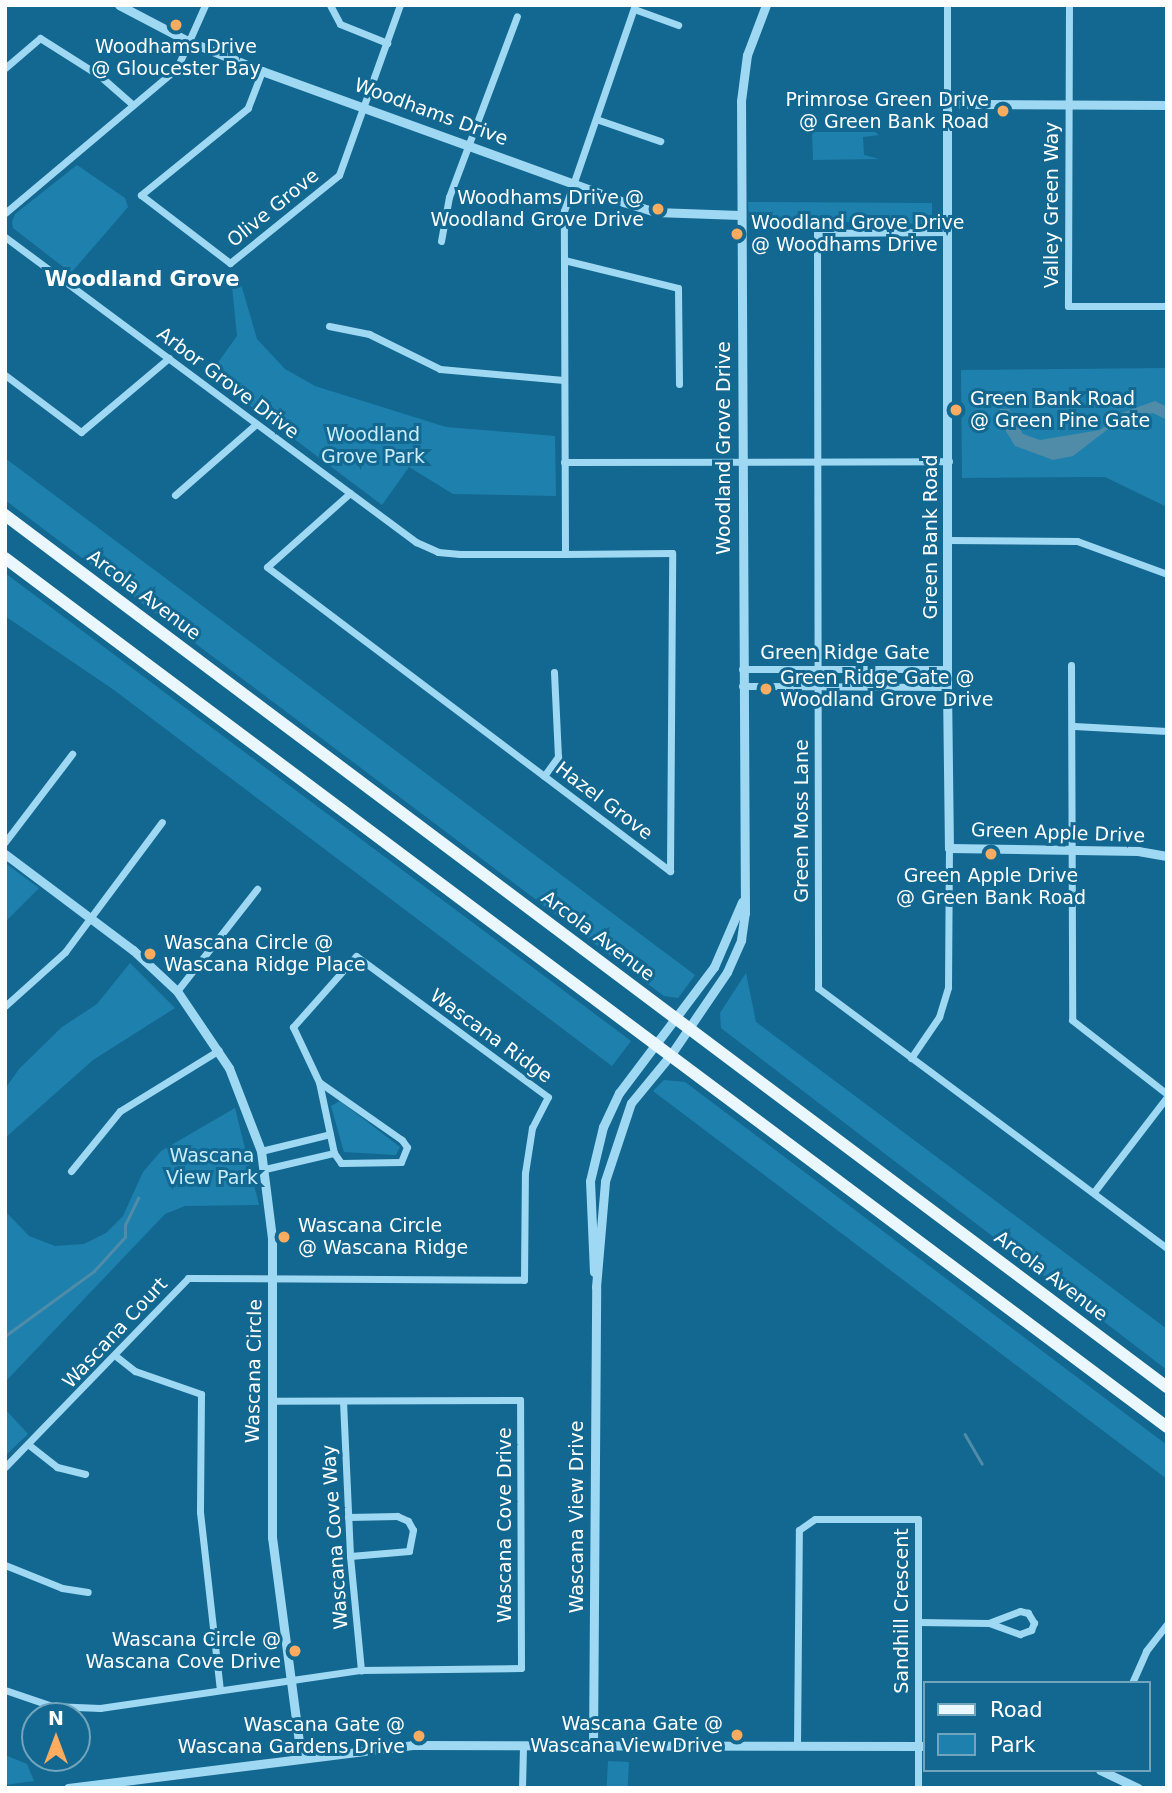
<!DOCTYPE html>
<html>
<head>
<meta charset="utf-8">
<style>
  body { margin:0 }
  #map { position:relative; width:1172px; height:1793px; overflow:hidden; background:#136891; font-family:"DejaVu Sans",sans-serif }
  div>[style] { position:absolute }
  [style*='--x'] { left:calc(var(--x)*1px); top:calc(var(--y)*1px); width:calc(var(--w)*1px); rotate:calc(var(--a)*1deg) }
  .green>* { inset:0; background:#1e81ad; transform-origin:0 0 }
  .water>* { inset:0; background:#508ca8 }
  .stream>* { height:2.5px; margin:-1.25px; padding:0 1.25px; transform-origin:1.25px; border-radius:1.25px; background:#508ca8 }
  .minor>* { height:7px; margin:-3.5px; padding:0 3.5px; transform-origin:3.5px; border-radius:3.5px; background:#9fd8f2 }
  .tertiary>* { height:9px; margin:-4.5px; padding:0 4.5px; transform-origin:4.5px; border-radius:4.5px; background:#9fd8f2 }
  .primary>* { height:12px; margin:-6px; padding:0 6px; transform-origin:6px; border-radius:6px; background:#eaf7ff }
  .dots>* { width:19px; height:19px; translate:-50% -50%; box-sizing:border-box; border:4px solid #136891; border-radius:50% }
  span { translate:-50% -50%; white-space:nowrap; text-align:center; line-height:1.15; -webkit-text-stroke:6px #136891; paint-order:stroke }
  .poi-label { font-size:19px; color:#fff }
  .right { translate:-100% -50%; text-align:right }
  .left { translate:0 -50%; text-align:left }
  .street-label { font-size:19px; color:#fff }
  .park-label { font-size:19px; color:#c7ecfc }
  .neighbourhood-label { font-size:21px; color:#fff; font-weight:700 }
  .frame { position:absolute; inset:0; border:7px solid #fff; pointer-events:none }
  .legend { position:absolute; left:923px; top:1681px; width:228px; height:91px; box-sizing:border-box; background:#136891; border:2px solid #71a4bd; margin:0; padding:9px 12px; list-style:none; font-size:21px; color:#fff }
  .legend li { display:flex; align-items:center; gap:14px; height:35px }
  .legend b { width:35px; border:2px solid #71a4bd }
  .north { position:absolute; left:21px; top:1702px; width:70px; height:70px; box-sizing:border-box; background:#136891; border:2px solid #71a4bd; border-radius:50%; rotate:0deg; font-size:19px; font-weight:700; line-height:28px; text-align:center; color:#fff }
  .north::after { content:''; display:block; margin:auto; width:24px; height:32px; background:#ffab60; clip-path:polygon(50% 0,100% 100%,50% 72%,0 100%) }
</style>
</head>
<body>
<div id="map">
  <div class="green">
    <i style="clip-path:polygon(812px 132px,875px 132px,879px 135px,863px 137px,864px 155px,879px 159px,813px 160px)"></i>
    <i style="clip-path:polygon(77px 165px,125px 198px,128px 207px,71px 273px,13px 228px,12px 222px,15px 214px)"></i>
    <i style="clip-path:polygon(748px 202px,932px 203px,932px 224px,749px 220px)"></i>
    <i style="clip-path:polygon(238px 274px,257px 339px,285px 369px,315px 386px,446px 427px,555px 436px,556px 496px,453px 494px,409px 467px,382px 505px,209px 375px,237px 336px,231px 276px)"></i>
    <i style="clip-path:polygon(1167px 368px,1167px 507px,1105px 477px,962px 478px,961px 370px)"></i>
    <i style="clip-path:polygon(5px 458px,695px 975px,678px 998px,664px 996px,5px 500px)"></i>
    <i style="clip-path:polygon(5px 573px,631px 1041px,612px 1066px,114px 690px,5px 616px)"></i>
    <i style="clip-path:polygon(5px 863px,39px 888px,5px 922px)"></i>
    <i style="clip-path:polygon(130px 963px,175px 1008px,93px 1060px,5px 1138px,5px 1089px,19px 1069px,62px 1027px,97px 1004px)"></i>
    <i style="clip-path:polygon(746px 973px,756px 1022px,1167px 1329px,1167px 1370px,721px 1028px,720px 1013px)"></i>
    <i style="clip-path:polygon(664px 1080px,685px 1082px,1167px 1445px,1167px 1479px,653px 1091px)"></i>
    <i style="clip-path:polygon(340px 1101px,400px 1147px,396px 1155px,344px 1152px,331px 1106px)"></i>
    <i style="clip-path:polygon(235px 1108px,259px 1205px,185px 1206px,165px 1214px,5px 1382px,5px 1211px,29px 1236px,55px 1246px,84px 1244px,106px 1233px,123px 1216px,143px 1172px,161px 1151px)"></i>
    <i style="clip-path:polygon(5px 1409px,28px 1434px,5px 1456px)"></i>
    <i style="clip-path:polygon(5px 1755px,27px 1764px,34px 1781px,5px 1785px)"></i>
    <i style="left:608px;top:1761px;width:21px;height:27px;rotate:3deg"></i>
  </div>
  <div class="water">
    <i style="clip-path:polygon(1155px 401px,1167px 407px,1167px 420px,1153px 413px,1125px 416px,1073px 456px,1053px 460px,1015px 446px,1004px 428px,1000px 409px,1009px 409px,1023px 434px,1040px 440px,1100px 430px,1124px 412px)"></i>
  </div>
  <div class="stream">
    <i style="--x:5;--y:1336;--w:110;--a:-36.1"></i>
    <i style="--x:94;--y:1271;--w:46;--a:-47.6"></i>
    <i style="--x:125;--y:1237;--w:12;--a:-90"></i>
    <i style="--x:125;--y:1225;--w:30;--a:-64"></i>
    <i style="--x:965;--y:1434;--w:34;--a:60"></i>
  </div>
  <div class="minor">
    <i style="--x:330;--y:5;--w:21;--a:62"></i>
    <i style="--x:340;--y:24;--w:51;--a:22"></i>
    <i style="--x:947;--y:5;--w:99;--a:90"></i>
    <i style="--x:1069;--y:5;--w:301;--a:90.2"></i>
    <i style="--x:1068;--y:306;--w:99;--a:0"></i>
    <i style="--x:634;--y:9;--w:47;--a:20"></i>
    <i style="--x:5;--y:68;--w:46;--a:-40.6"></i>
    <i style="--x:40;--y:38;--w:71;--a:32.3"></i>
    <i style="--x:100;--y:76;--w:43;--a:41.2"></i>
    <i style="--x:262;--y:71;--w:40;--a:111"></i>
    <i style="--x:248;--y:108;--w:138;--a:140.9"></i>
    <i style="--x:141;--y:195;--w:112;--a:37.4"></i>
    <i style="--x:230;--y:263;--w:140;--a:-38.9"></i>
    <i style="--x:339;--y:175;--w:181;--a:-70.3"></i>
    <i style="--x:596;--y:119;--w:68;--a:19"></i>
    <i style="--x:5;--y:213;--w:225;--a:-40.1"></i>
    <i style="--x:177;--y:68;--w:69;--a:-66"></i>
    <i style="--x:948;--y:232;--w:131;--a:179.6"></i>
    <i style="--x:817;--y:233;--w:755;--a:89.92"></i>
    <i style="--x:818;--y:988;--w:435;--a:36.7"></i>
    <i style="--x:5;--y:237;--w:512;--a:36.58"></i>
    <i style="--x:416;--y:542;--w:24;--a:24"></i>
    <i style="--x:438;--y:552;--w:22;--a:5"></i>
    <i style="--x:460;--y:554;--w:105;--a:0"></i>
    <i style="--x:565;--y:554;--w:343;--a:-90.2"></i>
    <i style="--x:564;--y:211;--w:218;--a:-71"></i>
    <i style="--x:441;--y:241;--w:45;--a:-79.7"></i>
    <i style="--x:449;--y:197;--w:193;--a:-69.4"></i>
    <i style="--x:564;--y:260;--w:117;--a:13.8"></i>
    <i style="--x:678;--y:288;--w:96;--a:89.4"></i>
    <i style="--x:329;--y:326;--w:41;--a:11.3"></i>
    <i style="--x:369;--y:334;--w:79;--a:26.2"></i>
    <i style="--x:440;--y:369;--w:124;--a:5.1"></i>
    <i style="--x:5;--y:375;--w:95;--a:36.9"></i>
    <i style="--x:81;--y:432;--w:115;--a:-40.1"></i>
    <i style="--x:564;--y:462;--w:385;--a:-0.1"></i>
    <i style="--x:350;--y:493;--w:111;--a:138.3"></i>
    <i style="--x:267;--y:567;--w:505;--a:37.03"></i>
    <i style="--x:670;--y:871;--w:318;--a:-89.6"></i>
    <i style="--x:672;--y:553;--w:107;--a:179.5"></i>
    <i style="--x:175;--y:495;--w:108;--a:-41.2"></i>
    <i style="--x:949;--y:540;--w:128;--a:0.4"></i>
    <i style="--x:1077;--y:541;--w:96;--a:20.1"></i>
    <i style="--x:1071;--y:665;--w:355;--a:89.8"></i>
    <i style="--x:1072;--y:1020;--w:120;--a:37.9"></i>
    <i style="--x:742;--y:669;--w:205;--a:0"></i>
    <i style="--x:742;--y:686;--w:205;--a:0.3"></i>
    <i style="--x:1074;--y:726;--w:93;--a:3.1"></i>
    <i style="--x:544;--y:776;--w:24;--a:-54"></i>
    <i style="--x:558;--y:757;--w:85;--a:-92.7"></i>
    <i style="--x:5;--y:842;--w:111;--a:-52.7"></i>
    <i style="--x:177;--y:991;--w:130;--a:-51.9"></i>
    <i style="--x:5;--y:1006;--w:81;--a:-42"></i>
    <i style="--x:65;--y:952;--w:162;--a:-53.3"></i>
    <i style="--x:911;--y:1058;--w:50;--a:-55.7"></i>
    <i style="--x:939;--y:1017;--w:31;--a:-73"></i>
    <i style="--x:948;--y:987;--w:139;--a:-89.6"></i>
    <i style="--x:261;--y:1151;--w:71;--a:-13.8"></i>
    <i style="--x:265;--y:1169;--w:71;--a:-13.1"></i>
    <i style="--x:71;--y:1171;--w:77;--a:-50.8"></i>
    <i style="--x:120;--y:1111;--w:116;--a:-31.6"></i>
    <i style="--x:1094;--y:1192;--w:120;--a:-52.5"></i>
    <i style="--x:117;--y:1357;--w:23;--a:38"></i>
    <i style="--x:135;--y:1371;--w:70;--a:19.2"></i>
    <i style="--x:201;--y:1394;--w:118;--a:90.5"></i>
    <i style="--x:200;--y:1512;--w:179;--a:83.6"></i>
    <i style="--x:343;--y:1401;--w:155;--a:87.4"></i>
    <i style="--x:350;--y:1556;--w:115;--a:84.5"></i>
    <i style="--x:29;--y:1445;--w:36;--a:38"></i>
    <i style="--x:57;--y:1467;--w:29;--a:14"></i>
    <i style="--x:5;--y:1467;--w:263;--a:-45.9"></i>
    <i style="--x:188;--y:1278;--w:336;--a:0.3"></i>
    <i style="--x:524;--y:1280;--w:107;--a:-89.5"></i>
    <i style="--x:525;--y:1173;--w:46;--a:-81.2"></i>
    <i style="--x:532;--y:1128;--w:35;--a:-63"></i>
    <i style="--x:548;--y:1097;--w:238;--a:-143.7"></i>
    <i style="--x:356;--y:956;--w:95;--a:131.6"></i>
    <i style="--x:293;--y:1027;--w:61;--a:64.7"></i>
    <i style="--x:319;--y:1082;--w:73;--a:78.1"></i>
    <i style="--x:334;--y:1153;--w:12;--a:55"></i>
    <i style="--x:341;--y:1163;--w:60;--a:-1"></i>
    <i style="--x:401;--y:1162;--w:16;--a:-68"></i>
    <i style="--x:407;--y:1147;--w:9;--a:-126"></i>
    <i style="--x:402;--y:1140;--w:101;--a:-145.1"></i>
    <i style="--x:348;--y:1517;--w:49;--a:-1.2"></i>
    <i style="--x:397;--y:1516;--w:12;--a:24"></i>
    <i style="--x:408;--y:1521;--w:10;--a:61"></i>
    <i style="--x:413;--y:1530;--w:21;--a:101"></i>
    <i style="--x:409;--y:1551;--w:59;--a:175.2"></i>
    <i style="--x:5;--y:1565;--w:61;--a:22"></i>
    <i style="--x:62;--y:1588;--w:26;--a:9"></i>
    <i style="--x:918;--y:1622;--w:71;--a:0.8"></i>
    <i style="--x:989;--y:1623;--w:33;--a:20"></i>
    <i style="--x:1020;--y:1634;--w:12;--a:-20"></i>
    <i style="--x:1031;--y:1630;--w:8;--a:-67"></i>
    <i style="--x:1034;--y:1623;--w:12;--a:-121"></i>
    <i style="--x:1028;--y:1613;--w:8;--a:-166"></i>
    <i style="--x:1020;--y:1611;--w:33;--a:159"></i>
    <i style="--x:1132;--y:1683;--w:35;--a:-66"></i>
    <i style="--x:1146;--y:1651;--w:34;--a:-52"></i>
    <i style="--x:5;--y:1690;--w:50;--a:18.8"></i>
    <i style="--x:52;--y:1706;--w:48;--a:2.4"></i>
    <i style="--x:100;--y:1708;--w:264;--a:-8.3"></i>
    <i style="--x:361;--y:1670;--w:160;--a:-0.7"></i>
    <i style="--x:521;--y:1668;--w:268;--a:-90.2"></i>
    <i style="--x:520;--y:1400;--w:249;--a:179.8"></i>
    <i style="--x:797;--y:1746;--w:216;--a:-89.5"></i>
    <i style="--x:799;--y:1530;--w:19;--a:-35"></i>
    <i style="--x:815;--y:1519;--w:103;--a:0"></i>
    <i style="--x:918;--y:1519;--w:269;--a:90"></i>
    <i style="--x:522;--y:1788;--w:42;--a:-88.6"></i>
  </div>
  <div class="tertiary">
    <i style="--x:119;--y:5;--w:78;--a:27.6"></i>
    <i style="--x:188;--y:41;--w:80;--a:22.1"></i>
    <i style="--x:262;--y:71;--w:384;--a:19.9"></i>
    <i style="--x:623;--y:202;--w:34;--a:17"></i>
    <i style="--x:655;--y:212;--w:85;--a:2"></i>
    <i style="--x:1167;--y:105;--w:220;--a:-179.7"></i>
    <i style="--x:947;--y:104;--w:583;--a:90"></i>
    <i style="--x:947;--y:687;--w:161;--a:89.3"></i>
    <i style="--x:949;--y:848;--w:189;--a:0.9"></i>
    <i style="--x:1138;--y:851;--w:29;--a:10"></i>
    <i style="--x:5;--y:854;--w:160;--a:36.9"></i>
    <i style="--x:133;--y:950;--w:60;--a:43"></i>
    <i style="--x:177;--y:991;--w:93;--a:56"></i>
    <i style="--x:229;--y:1068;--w:89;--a:68.9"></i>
    <i style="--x:261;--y:1151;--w:88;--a:82.8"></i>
    <i style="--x:272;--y:1238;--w:299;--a:90"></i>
    <i style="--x:272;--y:1537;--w:221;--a:82.5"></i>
    <i style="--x:594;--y:1272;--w:91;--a:-92.5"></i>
    <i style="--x:590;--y:1181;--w:56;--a:-76.5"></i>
    <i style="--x:603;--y:1127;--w:38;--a:-65"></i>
    <i style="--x:619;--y:1093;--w:158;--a:-53"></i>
    <i style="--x:714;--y:967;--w:71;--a:-66.7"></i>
    <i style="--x:593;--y:1747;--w:460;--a:-89.6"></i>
    <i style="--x:596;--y:1287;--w:106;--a:-85.1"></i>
    <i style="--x:605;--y:1181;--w:82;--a:-71.6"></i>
    <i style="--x:631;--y:1103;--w:65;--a:-50.6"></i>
    <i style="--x:672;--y:1053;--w:98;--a:-55.8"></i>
    <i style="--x:727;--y:972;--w:35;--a:-66"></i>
    <i style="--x:741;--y:940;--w:27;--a:-82"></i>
    <i style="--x:745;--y:913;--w:812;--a:-90.28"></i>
    <i style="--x:741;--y:101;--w:46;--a:-82.6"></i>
    <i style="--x:747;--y:55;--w:53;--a:-69.2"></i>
    <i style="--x:1100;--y:1770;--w:42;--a:25.3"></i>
    <i style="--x:68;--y:1788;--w:347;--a:-7.1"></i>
    <i style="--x:412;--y:1745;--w:513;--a:0.11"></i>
  </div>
  <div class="primary">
    <i style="--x:5;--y:515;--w:1453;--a:36.89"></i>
    <i style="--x:5;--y:558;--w:1451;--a:36.79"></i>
  </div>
  <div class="dots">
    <i style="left:176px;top:25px;background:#ffab60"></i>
    <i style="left:1003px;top:111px;background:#ffab60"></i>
    <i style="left:658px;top:209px;background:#ffab60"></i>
    <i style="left:737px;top:234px;background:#ffab60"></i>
    <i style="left:956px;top:410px;background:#ffab60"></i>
    <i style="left:766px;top:689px;background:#ffab60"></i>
    <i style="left:991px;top:854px;background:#ffab60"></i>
    <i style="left:150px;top:954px;background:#ffab60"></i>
    <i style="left:284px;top:1237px;background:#ffab60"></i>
    <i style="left:295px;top:1651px;background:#ffab60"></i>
    <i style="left:737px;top:1735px;background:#ffab60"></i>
    <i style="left:419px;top:1736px;background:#ffab60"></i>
  </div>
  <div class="poi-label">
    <span style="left:176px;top:58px">Woodhams Drive<br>@ Gloucester Bay</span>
    <span class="right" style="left:989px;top:111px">Primrose Green Drive<br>@ Green Bank Road</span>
    <span class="right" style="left:644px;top:209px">Woodhams Drive @<br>Woodland Grove Drive</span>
    <span class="left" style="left:751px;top:234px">Woodland Grove Drive<br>@ Woodhams Drive</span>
    <span class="left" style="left:970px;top:410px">Green Bank Road<br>@ Green Pine Gate</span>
    <span class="left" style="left:780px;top:689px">Green Ridge Gate @<br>Woodland Grove Drive</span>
    <span style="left:991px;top:887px">Green Apple Drive<br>@ Green Bank Road</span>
    <span class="left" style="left:164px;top:954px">Wascana Circle @<br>Wascana Ridge Place</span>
    <span class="left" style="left:298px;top:1237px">Wascana Circle<br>@ Wascana Ridge</span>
    <span class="right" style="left:281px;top:1651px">Wascana Circle @<br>Wascana Cove Drive</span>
    <span class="right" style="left:723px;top:1735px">Wascana Gate @<br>Wascana View Drive</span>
    <span class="right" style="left:405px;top:1736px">Wascana Gate @<br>Wascana Gardens Drive</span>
  </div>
  <div class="street-label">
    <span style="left:431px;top:112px;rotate:20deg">Woodhams Drive</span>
    <span style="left:1052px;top:205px;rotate:-90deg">Valley Green Way</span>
    <span style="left:273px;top:208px;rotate:-39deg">Olive Grove</span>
    <span style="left:228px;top:383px;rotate:37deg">Arbor Grove Drive</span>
    <span style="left:724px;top:448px;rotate:-90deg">Woodland Grove Drive</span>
    <span style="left:931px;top:537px;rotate:-90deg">Green Bank Road</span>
    <span style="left:144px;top:595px;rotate:37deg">Arcola Avenue</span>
    <span style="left:845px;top:653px">Green Ridge Gate</span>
    <span style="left:604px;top:801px;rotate:37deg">Hazel Grove</span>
    <span style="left:802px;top:821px;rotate:-90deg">Green Moss Lane</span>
    <span style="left:1058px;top:833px;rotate:2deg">Green Apple Drive</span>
    <span style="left:598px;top:936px;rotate:37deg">Arcola Avenue</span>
    <span style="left:491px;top:1036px;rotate:36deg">Wascana Ridge</span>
    <span style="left:1051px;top:1276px;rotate:37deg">Arcola Avenue</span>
    <span style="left:115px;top:1333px;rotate:-47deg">Wascana Court</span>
    <span style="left:254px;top:1371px;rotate:-89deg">Wascana Circle</span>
    <span style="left:577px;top:1517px;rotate:-90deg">Wascana View Drive</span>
    <span style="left:505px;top:1525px;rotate:-90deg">Wascana Cove Drive</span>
    <span style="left:335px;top:1537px;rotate:-94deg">Wascana Cove Way</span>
    <span style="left:902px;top:1611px;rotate:-90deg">Sandhill Crescent</span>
  </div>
  <div class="park-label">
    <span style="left:373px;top:446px">Woodland<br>Grove Park</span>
    <span style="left:212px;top:1167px">Wascana<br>View Park</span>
  </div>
  <div class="neighbourhood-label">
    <span style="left:142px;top:279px">Woodland Grove</span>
  </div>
  <div class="frame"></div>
  <ul class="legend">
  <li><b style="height:9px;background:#eaf7ff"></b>Road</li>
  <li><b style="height:19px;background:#1e81ad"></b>Park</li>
  </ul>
  <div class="north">N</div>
</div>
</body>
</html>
